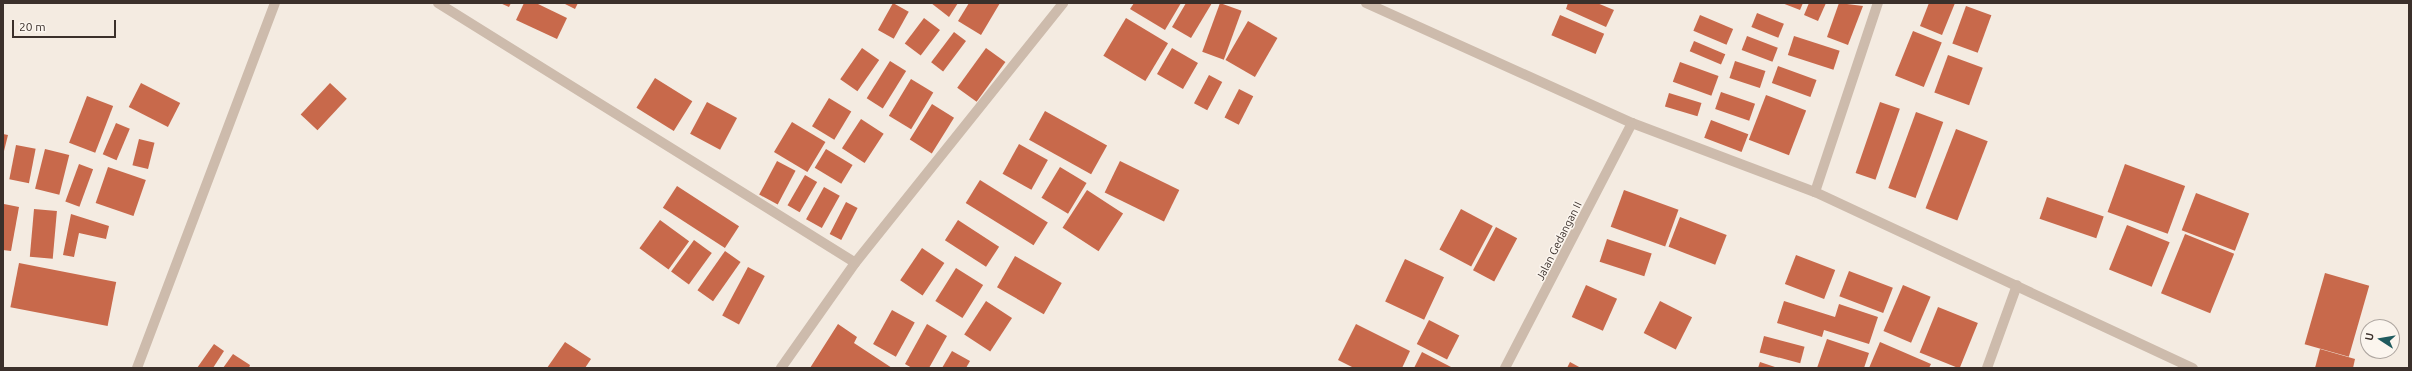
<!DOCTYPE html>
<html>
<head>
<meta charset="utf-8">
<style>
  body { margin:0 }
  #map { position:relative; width:2412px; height:371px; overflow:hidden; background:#f4ebe1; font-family:Ubuntu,sans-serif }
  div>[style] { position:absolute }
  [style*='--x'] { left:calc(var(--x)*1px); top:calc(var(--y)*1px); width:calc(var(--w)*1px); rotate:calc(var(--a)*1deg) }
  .building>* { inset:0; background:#c8694b; transform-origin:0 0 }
  .minor>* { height:10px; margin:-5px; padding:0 5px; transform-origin:5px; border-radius:5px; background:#cdbbac }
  span { translate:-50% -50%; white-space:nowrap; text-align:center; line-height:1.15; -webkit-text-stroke:3px #fbf5ee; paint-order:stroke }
  .street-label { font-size:11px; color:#3b302b }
  .frame { position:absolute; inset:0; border:4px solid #3b302b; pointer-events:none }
  .north { position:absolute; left:2360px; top:319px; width:40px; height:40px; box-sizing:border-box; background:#fbf5ee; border:1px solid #aea6a0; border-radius:50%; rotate:282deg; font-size:11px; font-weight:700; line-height:16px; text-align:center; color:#3b302b }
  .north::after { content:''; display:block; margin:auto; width:14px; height:18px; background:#1f5a5e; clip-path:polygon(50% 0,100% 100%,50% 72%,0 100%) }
  .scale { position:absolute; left:12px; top:20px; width:104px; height:18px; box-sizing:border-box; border:2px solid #3b302b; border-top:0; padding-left:5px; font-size:12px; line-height:14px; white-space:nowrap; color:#3b302b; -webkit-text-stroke:3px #fbf5ee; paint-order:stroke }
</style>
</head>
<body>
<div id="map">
  <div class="building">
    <i style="clip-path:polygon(500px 3px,511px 3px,509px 7px)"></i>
    <i style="clip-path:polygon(524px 3px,536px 3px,567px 18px,557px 39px,516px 20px)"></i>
    <i style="clip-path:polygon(563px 3px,578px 3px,575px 9px)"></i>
    <i style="left:893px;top:3px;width:18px;height:31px;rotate:29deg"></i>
    <i style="clip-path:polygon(931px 3px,958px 3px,949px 17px)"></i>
    <i style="clip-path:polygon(969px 3px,1000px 3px,981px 35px,958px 21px)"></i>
    <i style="clip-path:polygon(1134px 3px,1181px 3px,1165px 30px,1130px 9px)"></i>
    <i style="clip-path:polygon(1186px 3px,1212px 3px,1191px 38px,1172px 27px)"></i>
    <i style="left:1220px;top:3px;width:23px;height:52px;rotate:20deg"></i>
    <i style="clip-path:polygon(1568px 3px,1597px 3px,1614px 10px,1606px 27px,1566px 9px)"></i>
    <i style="clip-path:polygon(1782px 3px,1803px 3px,1800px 10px)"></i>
    <i style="clip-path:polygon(1809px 3px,1826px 3px,1818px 21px,1804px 15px)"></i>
    <i style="clip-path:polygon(1839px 3px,1863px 6px,1848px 45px,1827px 37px)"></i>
    <i style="clip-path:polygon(1929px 3px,1955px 3px,1942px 35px,1920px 26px)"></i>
    <i style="left:1966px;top:6px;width:27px;height:40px;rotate:20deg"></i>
    <i style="left:1757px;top:13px;width:29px;height:15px;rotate:22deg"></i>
    <i style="left:1560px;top:15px;width:48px;height:22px;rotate:23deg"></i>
    <i style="left:1700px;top:15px;width:36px;height:17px;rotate:23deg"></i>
    <i style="left:924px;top:18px;width:20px;height:32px;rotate:37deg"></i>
    <i style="left:1126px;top:18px;width:49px;height:44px;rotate:31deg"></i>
    <i style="left:1248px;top:21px;width:34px;height:45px;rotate:30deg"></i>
    <i style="left:1913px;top:31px;width:31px;height:48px;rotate:22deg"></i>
    <i style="left:954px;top:32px;width:15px;height:38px;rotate:37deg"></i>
    <i style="left:1747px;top:36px;width:33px;height:15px;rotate:21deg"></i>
    <i style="left:1794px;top:36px;width:48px;height:20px;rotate:18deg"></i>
    <i style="left:1694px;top:41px;width:34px;height:11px;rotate:23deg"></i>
    <i style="left:862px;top:48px;width:21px;height:38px;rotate:35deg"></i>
    <i style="left:986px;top:48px;width:24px;height:49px;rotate:36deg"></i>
    <i style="left:1172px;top:48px;width:30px;height:30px;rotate:30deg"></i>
    <i style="left:1948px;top:55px;width:37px;height:40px;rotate:20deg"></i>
    <i style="left:890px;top:61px;width:19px;height:44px;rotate:32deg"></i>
    <i style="left:1735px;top:61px;width:32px;height:18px;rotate:18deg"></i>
    <i style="left:1680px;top:62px;width:41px;height:21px;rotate:20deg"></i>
    <i style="left:1778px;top:66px;width:41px;height:18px;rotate:20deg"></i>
    <i style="left:1209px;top:75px;width:15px;height:32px;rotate:28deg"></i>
    <i style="left:655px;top:78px;width:44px;height:35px;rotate:32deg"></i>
    <i style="left:911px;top:79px;width:26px;height:43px;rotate:31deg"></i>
    <i style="left:141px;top:83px;width:44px;height:27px;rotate:27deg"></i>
    <i style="left:330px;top:83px;width:23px;height:43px;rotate:43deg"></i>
    <i style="left:1239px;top:89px;width:16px;height:32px;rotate:27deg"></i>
    <i style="left:1721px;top:92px;width:36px;height:18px;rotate:19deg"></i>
    <i style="left:1669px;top:93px;width:34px;height:14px;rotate:17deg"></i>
    <i style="left:1766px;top:95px;width:43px;height:48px;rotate:21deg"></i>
    <i style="left:87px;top:96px;width:28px;height:50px;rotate:21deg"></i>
    <i style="left:829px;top:98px;width:26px;height:33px;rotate:31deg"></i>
    <i style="left:707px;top:102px;width:34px;height:36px;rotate:28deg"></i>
    <i style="left:1880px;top:102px;width:21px;height:75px;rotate:19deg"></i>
    <i style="left:932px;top:104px;width:26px;height:42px;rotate:32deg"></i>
    <i style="left:1045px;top:111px;width:71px;height:33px;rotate:29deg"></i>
    <i style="left:1916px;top:112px;width:29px;height:81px;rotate:20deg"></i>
    <i style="left:861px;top:119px;width:27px;height:35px;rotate:33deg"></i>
    <i style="left:1711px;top:120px;width:40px;height:19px;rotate:21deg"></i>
    <i style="left:792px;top:122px;width:39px;height:35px;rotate:31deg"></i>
    <i style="left:116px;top:123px;width:15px;height:34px;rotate:23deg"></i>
    <i style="left:1956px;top:129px;width:34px;height:85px;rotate:21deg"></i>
    <i style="clip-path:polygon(3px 134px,8px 135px,4px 151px,3px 151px)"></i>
    <i style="left:139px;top:139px;width:16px;height:27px;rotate:14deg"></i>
    <i style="left:1019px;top:144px;width:33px;height:34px;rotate:29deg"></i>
    <i style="left:16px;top:145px;width:20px;height:35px;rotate:11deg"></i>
    <i style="left:45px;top:149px;width:25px;height:41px;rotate:14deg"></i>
    <i style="left:826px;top:149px;width:31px;height:22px;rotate:31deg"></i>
    <i style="left:777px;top:161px;width:21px;height:38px;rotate:28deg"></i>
    <i style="left:1120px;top:161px;width:66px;height:35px;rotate:26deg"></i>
    <i style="left:79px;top:164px;width:15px;height:40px;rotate:20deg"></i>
    <i style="left:2125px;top:164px;width:64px;height:51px;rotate:20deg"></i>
    <i style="left:108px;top:167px;width:40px;height:38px;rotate:19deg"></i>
    <i style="left:1060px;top:167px;width:31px;height:36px;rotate:31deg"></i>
    <i style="left:805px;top:175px;width:14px;height:35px;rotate:30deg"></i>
    <i style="left:980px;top:180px;width:80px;height:27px;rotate:32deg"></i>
    <i style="left:677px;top:186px;width:74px;height:26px;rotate:33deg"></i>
    <i style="left:824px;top:187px;width:18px;height:37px;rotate:29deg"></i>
    <i style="left:1087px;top:190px;width:43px;height:45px;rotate:33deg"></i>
    <i style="left:1624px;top:190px;width:58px;height:39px;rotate:20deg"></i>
    <i style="left:2196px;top:193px;width:57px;height:40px;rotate:21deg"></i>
    <i style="left:2047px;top:197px;width:60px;height:23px;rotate:19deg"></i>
    <i style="left:846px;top:202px;width:13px;height:36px;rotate:27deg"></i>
    <i style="clip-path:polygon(4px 204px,19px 207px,11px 251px,3px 250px)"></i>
    <i style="left:34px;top:209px;width:23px;height:48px;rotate:5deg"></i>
    <i style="left:1461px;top:209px;width:36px;height:46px;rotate:28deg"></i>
    <i style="clip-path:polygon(71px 214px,109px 226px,106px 239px,79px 233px,74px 257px,63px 255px)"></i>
    <i style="left:1680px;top:217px;width:50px;height:32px;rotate:21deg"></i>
    <i style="left:660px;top:220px;width:36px;height:35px;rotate:36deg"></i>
    <i style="left:958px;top:220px;width:49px;height:24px;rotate:33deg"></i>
    <i style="left:2127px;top:225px;width:46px;height:48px;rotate:22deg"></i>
    <i style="left:1496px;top:227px;width:24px;height:49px;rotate:28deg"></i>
    <i style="left:2185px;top:234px;width:53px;height:64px;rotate:22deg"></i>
    <i style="left:1607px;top:239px;width:47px;height:24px;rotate:18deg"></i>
    <i style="left:694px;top:240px;width:22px;height:39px;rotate:36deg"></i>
    <i style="left:922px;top:248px;width:27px;height:39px;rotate:34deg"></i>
    <i style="left:725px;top:251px;width:19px;height:48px;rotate:35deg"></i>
    <i style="left:1796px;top:255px;width:42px;height:31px;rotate:21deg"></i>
    <i style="left:1015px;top:256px;width:54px;height:36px;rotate:30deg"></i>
    <i style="left:1405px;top:259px;width:43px;height:47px;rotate:25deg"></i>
    <i style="left:19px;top:263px;width:99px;height:45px;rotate:11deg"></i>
    <i style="left:748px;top:267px;width:19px;height:55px;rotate:28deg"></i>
    <i style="left:956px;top:268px;width:32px;height:39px;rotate:32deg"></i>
    <i style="left:1849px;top:271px;width:47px;height:27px;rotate:21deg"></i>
    <i style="left:2325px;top:273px;width:46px;height:74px;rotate:16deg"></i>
    <i style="left:1586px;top:285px;width:34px;height:35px;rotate:24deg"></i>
    <i style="left:1903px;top:285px;width:30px;height:50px;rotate:23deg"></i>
    <i style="left:986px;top:301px;width:31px;height:40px;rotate:33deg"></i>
    <i style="left:1660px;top:301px;width:36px;height:36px;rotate:27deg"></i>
    <i style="clip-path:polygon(1784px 301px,1835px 317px,1839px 304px,1878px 317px,1869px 344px,1824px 330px,1822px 337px,1777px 323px)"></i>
    <i style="left:1938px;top:307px;width:43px;height:49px;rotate:22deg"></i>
    <i style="left:892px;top:310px;width:26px;height:39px;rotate:29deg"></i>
    <i style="left:1429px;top:320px;width:34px;height:27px;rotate:27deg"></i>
    <i style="clip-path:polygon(838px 324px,857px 337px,854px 343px,892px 368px,810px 368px)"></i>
    <i style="clip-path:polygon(927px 324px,947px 336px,929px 368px,912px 368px,905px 364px)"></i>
    <i style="clip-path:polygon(1356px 324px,1410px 351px,1402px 368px,1354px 368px,1338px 360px)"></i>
    <i style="left:1764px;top:336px;width:42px;height:17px;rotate:15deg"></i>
    <i style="clip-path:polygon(1827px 339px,1869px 353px,1864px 368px,1817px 368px)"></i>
    <i style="clip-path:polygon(565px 342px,591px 359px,585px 368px,547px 368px)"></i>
    <i style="clip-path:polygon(1880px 342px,1931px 364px,1929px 368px,1869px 368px)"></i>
    <i style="clip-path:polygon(214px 344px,224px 351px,213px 368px,197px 368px)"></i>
    <i style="clip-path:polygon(2320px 349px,2355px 359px,2353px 368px,2315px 368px)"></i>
    <i style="clip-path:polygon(952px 351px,970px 361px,966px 368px,942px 368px)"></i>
    <i style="clip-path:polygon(1422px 352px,1451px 367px,1450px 368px,1414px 368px)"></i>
    <i style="clip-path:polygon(233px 354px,250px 365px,249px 368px,223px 368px)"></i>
    <i style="clip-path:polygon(1570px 362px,1581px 368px,1567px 368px)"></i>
    <i style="clip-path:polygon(1760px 362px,1778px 368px,1758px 368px)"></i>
  </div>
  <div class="minor">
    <i style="--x:438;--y:3;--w:491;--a:31.9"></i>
    <i style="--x:1366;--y:3;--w:292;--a:24.3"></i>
    <i style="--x:1632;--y:123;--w:196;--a:20.7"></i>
    <i style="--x:1815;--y:192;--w:417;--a:25"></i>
    <i style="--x:1815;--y:192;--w:199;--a:-71.6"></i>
    <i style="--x:137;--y:368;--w:390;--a:-69.3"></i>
    <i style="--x:781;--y:368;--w:128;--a:-54.8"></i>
    <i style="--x:855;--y:263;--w:333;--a:-51.3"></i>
    <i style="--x:1505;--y:368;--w:276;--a:-62.6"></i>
    <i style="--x:1987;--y:368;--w:88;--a:-70.1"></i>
  </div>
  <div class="street-label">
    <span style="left:1559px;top:241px;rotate:-63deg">Jalan Gedangan II</span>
  </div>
  <div class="frame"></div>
  <div class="north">U</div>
  <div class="scale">20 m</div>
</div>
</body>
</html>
